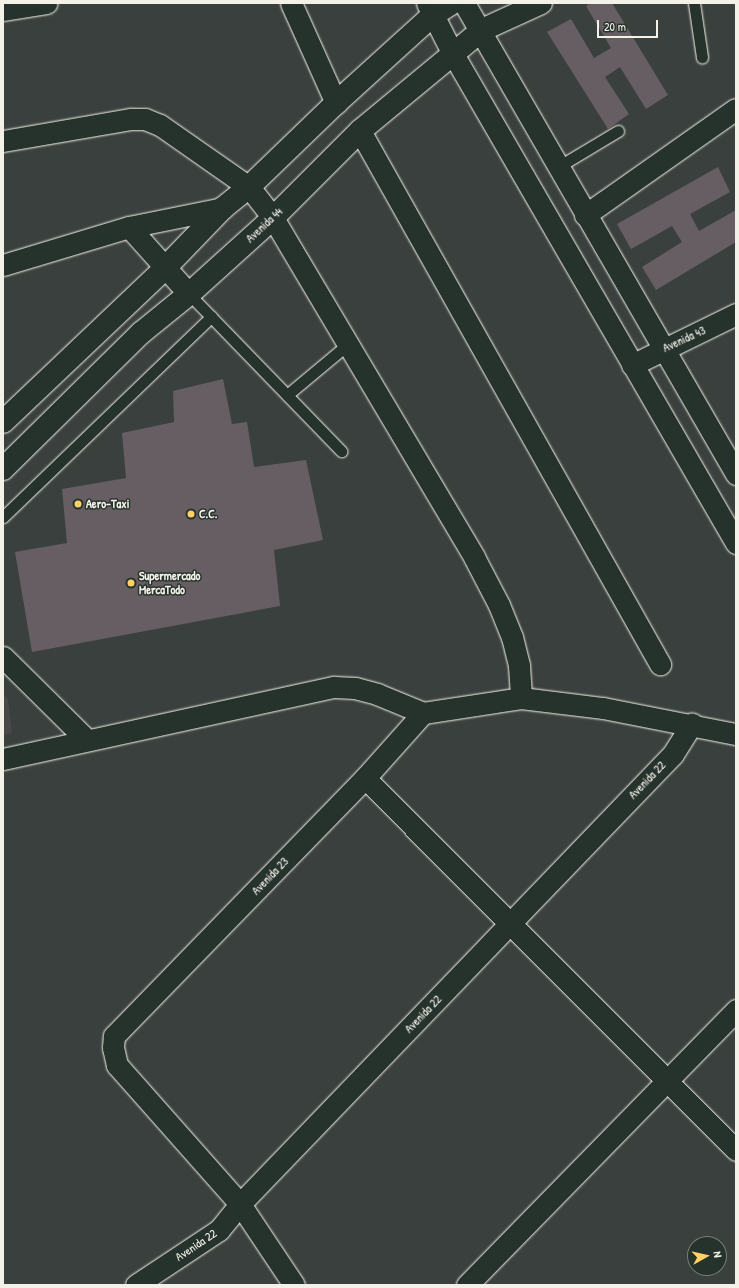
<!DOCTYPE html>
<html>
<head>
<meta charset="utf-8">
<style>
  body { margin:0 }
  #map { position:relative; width:739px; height:1288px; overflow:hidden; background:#3a403d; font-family:"Patrick Hand",sans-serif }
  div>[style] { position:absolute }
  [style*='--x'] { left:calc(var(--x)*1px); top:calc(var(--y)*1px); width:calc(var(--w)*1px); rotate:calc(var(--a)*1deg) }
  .built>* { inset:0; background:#484948 }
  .building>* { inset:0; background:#675e63 }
  .roads { filter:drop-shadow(0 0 1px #f4f1e8) drop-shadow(0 0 1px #f4f1e8) }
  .lane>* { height:11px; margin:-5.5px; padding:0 5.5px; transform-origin:5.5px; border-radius:5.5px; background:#26332d }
  .street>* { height:21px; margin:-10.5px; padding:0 10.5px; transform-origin:10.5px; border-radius:10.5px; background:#26332d }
  .secondary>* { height:22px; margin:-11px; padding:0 11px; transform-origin:11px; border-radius:11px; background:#26332d }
  .dots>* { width:11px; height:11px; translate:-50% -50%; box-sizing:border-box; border:2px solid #26332d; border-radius:50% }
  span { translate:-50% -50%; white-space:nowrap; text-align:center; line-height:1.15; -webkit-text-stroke:3px #26332d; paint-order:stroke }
  .street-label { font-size:12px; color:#f4f1e8 }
  .poi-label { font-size:12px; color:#f4f1e8; font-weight:700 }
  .left { translate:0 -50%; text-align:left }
  .frame { position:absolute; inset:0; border:4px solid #f4f1e8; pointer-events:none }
  .north { position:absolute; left:687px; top:1236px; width:40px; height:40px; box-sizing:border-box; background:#26332d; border:1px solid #787f78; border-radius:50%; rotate:82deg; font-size:11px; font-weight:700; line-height:16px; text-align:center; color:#f4f1e8 }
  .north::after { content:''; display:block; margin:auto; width:14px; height:18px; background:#ffd166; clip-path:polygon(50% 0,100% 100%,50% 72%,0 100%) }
  .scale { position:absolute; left:597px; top:20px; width:61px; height:18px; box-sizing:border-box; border:2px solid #f4f1e8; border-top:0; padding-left:5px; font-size:12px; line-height:14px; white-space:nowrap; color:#f4f1e8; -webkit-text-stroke:3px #26332d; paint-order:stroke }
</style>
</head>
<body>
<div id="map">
  <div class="built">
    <i style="clip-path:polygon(3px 694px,8px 699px,12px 733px,3px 735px)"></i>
  </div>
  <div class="building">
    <i style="clip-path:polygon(590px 3px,612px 3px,668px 95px,646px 109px,620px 67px,605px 77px,629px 114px,608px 129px,547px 32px,571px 19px,594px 58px,611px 48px,586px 6px)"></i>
    <i style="clip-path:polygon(718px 167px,730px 192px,690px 214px,699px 231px,736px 210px,736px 242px,656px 290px,642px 267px,682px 242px,672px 226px,631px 249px,617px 224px)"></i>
    <i style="clip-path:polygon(223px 379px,232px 424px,247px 422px,254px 467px,306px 460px,323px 540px,274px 550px,280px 606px,32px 652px,15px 552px,67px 543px,62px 489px,126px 478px,122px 433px,174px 422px,173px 391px)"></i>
  </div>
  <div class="roads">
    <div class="lane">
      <i style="--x:694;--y:3;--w:55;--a:81.6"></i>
      <i style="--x:558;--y:167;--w:70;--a:-31"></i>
      <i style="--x:189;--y:294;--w:219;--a:45.9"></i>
      <i style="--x:287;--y:395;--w:80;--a:-39.9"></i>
      <i style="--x:3;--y:517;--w:289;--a:-43.9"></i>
    </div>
    <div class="street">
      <i style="--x:291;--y:3;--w:110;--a:65.8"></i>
      <i style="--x:427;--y:3;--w:57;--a:63"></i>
      <i style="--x:453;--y:54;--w:565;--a:59.94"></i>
      <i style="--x:464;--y:3;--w:544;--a:59.99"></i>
      <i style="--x:3;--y:10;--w:44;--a:-9.2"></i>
      <i style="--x:360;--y:131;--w:612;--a:60.63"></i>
      <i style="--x:3;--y:141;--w:130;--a:-9.8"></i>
      <i style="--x:131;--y:119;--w:14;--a:0"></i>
      <i style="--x:145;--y:119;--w:16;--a:22"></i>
      <i style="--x:160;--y:125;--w:108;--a:34.9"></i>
      <i style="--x:249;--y:187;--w:39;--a:52"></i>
      <i style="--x:273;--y:218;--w:394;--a:59.3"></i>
      <i style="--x:474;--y:557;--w:54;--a:62.5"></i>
      <i style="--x:499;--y:605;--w:35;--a:68"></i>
      <i style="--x:512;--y:637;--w:30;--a:76"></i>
      <i style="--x:519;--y:666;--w:32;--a:86"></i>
      <i style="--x:585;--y:215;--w:184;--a:-35.1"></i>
      <i style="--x:129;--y:227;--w:90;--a:48.2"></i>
      <i style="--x:3;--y:265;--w:132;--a:-16.8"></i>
      <i style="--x:129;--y:227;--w:96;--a:-11.4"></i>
      <i style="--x:632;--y:365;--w:116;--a:-26.1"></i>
      <i style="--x:3;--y:657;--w:118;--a:44.7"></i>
      <i style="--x:3;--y:759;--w:339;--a:-12.3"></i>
      <i style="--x:334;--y:687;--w:21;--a:3"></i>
      <i style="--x:355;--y:688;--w:23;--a:15"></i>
      <i style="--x:377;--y:694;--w:50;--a:22.4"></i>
      <i style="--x:423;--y:713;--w:99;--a:-8.7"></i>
      <i style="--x:521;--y:698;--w:83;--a:7"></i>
      <i style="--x:603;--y:708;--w:136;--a:11.1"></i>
      <i style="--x:365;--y:778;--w:525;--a:45.08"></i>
      <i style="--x:136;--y:1285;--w:100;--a:-33.5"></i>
      <i style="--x:219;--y:1230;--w:33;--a:-51"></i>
      <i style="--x:240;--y:1204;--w:624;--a:-46.1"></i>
      <i style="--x:673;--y:754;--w:36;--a:-58"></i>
      <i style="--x:294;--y:1285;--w:97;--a:-123.7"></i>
      <i style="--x:240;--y:1204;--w:186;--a:-131.5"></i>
      <i style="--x:117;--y:1065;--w:18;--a:-103"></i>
      <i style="--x:113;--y:1047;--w:11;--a:-85"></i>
      <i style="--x:114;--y:1036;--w:360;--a:-45.8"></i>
      <i style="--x:365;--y:778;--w:87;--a:-48.3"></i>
      <i style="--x:467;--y:1285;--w:385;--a:-45.6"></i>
    </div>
    <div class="secondary">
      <i style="--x:3;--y:422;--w:222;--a:-43.5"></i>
      <i style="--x:164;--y:269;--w:85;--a:-46"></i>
      <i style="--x:223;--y:208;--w:33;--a:-39"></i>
      <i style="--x:249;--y:187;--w:121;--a:-44"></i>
      <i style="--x:336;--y:103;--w:130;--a:-42.2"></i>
      <i style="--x:432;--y:16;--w:24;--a:-33"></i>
      <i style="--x:3;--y:469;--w:194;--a:-44.6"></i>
      <i style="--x:141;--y:333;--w:62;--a:-39.1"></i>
      <i style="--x:189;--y:294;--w:113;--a:-42.1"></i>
      <i style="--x:273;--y:218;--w:123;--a:-45"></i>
      <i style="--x:360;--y:131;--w:158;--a:-39.6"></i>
      <i style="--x:482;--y:30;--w:65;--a:-24.6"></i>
    </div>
  </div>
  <div class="dots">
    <i style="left:78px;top:504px;background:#ffd166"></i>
    <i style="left:191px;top:514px;background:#ffd166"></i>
    <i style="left:131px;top:583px;background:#ffd166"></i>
  </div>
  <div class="street-label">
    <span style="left:264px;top:225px;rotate:-43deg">Avenida 44</span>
    <span style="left:684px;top:339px;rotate:-25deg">Avenida 43</span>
    <span style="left:647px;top:780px;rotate:-46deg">Avenida 22</span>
    <span style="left:270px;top:876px;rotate:-46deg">Avenida 23</span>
    <span style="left:423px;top:1014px;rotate:-46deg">Avenida 22</span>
    <span style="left:196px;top:1245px;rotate:-34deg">Avenida 22</span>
  </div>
  <div class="poi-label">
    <span class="left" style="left:86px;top:504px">Aero-Taxi</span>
    <span class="left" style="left:199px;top:514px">C.C.</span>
    <span class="left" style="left:139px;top:583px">Supermercado<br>MercaTodo</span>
  </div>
  <div class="frame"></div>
  <div class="north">N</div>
  <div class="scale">20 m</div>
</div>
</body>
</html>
